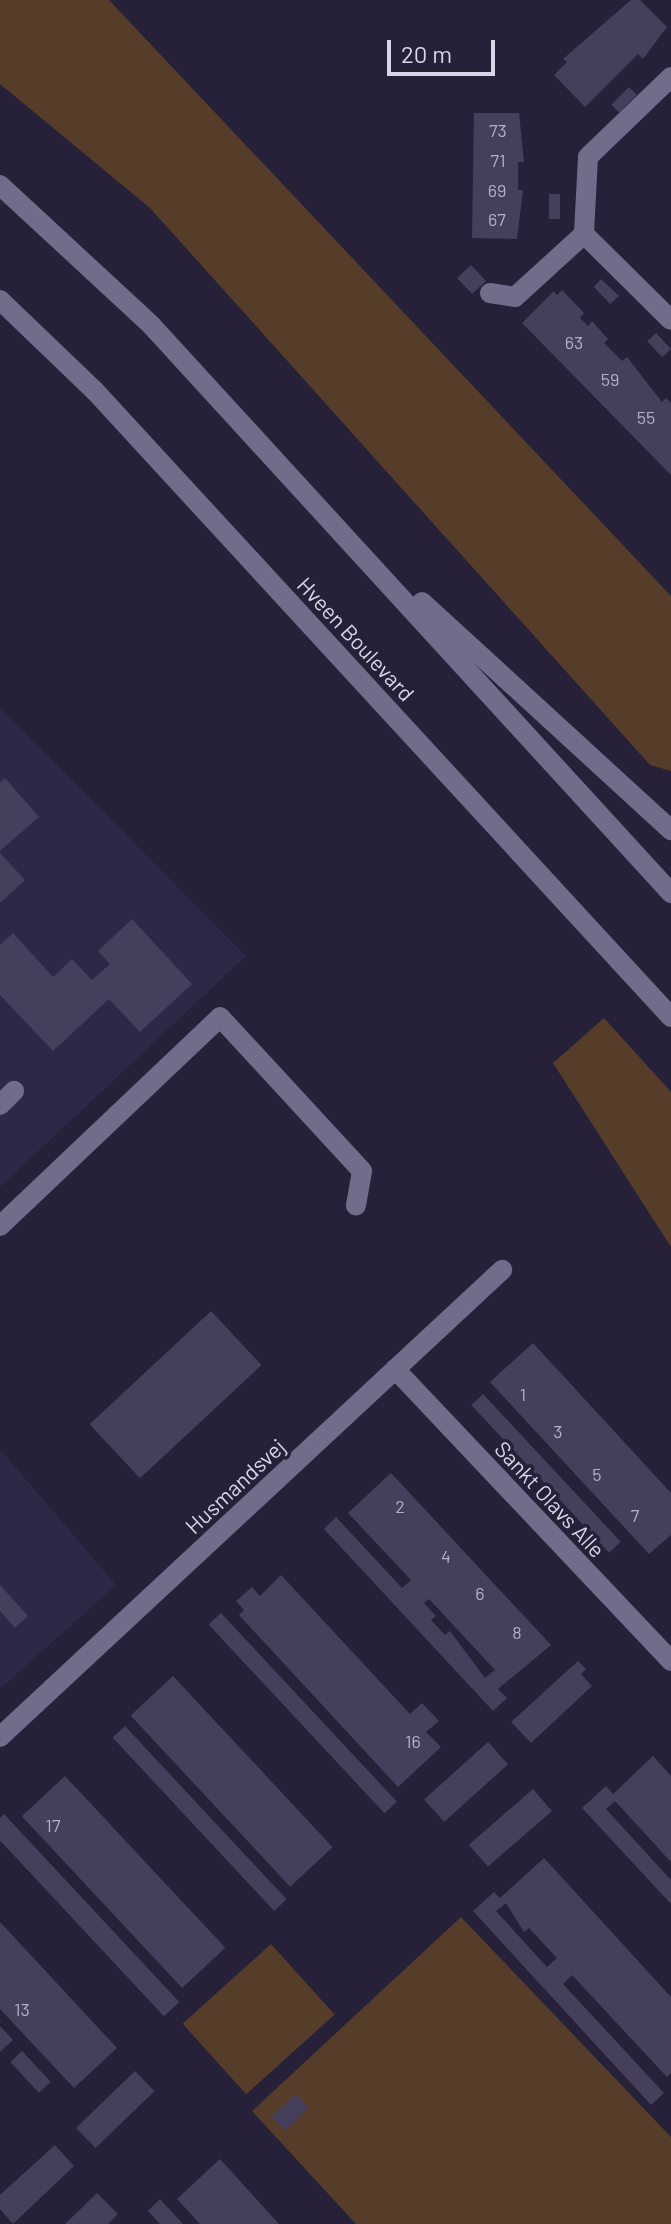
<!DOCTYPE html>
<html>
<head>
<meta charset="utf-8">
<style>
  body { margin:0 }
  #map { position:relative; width:671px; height:2224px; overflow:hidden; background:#262039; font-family:Barlow,sans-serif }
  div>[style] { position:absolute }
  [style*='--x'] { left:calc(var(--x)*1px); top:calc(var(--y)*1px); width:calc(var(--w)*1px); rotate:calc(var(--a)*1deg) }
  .built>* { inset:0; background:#2f2746 }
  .green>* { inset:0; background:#553d29; transform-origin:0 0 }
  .building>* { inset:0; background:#453f5b; transform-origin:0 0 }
  .minor>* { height:20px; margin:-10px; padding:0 10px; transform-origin:10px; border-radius:10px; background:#726c8b }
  span { translate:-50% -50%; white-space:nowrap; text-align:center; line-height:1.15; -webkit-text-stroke:7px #262039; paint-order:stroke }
  .number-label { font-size:18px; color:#b3b0c3 }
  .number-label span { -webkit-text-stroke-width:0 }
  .street-label { font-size:22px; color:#d8d5e6 }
  .scale { position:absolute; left:387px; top:40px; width:108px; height:36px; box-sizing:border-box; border:4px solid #d8d5e6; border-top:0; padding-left:10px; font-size:24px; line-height:28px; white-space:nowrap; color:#d8d5e6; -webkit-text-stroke:6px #262039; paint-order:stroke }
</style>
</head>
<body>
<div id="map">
  <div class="built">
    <i style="clip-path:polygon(0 707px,246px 956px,0 1187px)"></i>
    <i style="clip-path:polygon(0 1449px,116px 1585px,0 1689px)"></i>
  </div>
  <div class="green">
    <i style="clip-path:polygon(0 0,109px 0,671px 596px,671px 771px,650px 765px,150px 208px,0 84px)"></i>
    <i style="clip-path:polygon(604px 1018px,671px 1092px,671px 1247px,553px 1063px)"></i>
    <i style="clip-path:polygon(461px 1917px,671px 2137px,671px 2224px,356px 2224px,252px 2111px)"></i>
    <i style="left:271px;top:1944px;width:95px;height:119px;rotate:48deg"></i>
  </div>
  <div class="building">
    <i style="clip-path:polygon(631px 0,640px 0,667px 27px,643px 59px,638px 54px,585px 107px,554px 75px,567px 62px,563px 59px)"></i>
    <i style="left:629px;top:87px;width:11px;height:25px;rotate:45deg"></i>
    <i style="clip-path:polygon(474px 113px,519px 113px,524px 162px,518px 162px,518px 190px,523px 190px,517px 239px,472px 238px)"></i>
    <i style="left:560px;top:194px;width:25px;height:11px;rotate:90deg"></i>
    <i style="left:471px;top:265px;width:22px;height:19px;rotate:47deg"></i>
    <i style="clip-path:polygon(601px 279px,619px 296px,610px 304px,594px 287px)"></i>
    <i style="clip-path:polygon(562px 290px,584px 313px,580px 318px,588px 326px,592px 321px,608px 339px,604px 343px,622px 361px,627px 357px,662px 402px,666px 398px,671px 403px,671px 475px,522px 323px,554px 291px,557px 295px)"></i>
    <i style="left:656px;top:333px;width:22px;height:12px;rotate:47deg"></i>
    <i style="clip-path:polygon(5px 778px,39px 817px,0 851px,0 783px)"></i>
    <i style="clip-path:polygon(0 853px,25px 880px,0 903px)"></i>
    <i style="clip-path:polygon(132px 919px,192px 984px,140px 1032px,109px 999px,53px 1051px,0 995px,0 945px,13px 933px,53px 977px,72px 959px,92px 980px,110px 964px,98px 951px)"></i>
    <i style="left:211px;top:1311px;width:74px;height:166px;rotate:47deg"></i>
    <i style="clip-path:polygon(533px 1343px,671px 1493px,671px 1535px,649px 1554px,490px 1382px)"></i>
    <i style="left:483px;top:1394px;width:202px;height:16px;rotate:47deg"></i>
    <i style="clip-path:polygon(evenodd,391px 1473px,551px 1645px,498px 1689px,507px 1698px,493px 1711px,324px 1529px,336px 1517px,402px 1588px,411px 1580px,348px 1513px,391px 1473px,429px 1599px,495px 1670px,485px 1678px,450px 1631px,445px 1635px,431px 1620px,436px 1616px,424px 1603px,429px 1599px)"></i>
    <i style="clip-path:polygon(281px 1575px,410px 1714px,422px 1703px,439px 1721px,426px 1732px,441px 1747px,398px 1787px,239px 1615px,244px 1610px,236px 1601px,252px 1587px,260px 1596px)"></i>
    <i style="clip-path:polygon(0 1585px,28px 1616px,15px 1628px,0 1611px)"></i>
    <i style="left:221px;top:1613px;width:258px;height:17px;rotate:47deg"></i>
    <i style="clip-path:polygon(578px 1661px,586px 1669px,581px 1674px,592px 1686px,531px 1743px,511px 1722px)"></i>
    <i style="left:173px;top:1676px;width:234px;height:58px;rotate:47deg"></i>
    <i style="left:125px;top:1726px;width:237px;height:17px;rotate:47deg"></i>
    <i style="left:488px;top:1742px;width:30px;height:86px;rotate:48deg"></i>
    <i style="clip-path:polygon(653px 1756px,671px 1776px,671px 1862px,615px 1801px,606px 1809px,671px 1880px,671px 1904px,582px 1808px,606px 1786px,613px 1794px)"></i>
    <i style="left:65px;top:1776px;width:235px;height:59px;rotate:47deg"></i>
    <i style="left:533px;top:1789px;width:29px;height:85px;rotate:49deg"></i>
    <i style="left:4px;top:1814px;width:257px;height:21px;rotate:47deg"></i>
    <i style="clip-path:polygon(evenodd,544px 1858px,671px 1997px,671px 2073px,667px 2077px,572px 1975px,563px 1984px,664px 2093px,651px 2105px,473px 1911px,494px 1892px,500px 1898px,544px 1858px,506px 1903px,524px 1932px,529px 1928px,557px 1958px,547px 1967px,496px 1911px,506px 1903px)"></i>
    <i style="clip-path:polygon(0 1922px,117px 2048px,74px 2088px,0 2009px)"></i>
    <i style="clip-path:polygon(0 2026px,13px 2040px,0 2052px)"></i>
    <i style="left:22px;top:2051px;width:42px;height:16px;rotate:47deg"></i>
    <i style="left:135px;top:2071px;width:28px;height:82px;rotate:46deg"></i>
    <i style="left:296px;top:2094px;width:19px;height:33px;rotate:47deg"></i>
    <i style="clip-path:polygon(55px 2145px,74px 2166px,13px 2224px,0 2209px,0 2195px)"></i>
    <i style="clip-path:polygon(220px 2159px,279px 2224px,200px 2224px,177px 2199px)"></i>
    <i style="clip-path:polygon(97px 2193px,118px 2214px,108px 2224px,65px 2224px)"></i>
    <i style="clip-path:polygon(160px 2199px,183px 2224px,160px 2224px,148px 2211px)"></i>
  </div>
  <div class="minor">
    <i style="--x:671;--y:77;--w:115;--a:136.1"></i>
    <i style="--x:588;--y:157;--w:77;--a:93"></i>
    <i style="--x:584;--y:234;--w:122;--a:44.7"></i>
    <i style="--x:0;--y:185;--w:207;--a:42.8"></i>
    <i style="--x:152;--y:326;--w:769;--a:47.53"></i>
    <i style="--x:490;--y:293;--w:25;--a:9"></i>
    <i style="--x:515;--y:297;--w:93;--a:-42.4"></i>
    <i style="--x:0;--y:300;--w:130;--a:43.8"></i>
    <i style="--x:94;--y:390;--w:852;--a:47.38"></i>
    <i style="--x:422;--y:602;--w:338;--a:42.5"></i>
    <i style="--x:0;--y:1105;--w:20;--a:-45"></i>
    <i style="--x:0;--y:1226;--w:303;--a:-43.5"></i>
    <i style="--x:220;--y:1017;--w:209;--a:47.3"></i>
    <i style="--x:362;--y:1171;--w:35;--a:100"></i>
    <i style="--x:395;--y:1369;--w:402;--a:46.6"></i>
    <i style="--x:0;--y:1737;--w:686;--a:-42.93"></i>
  </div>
  <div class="number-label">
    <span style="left:498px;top:130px">73</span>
    <span style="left:498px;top:160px">71</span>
    <span style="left:497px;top:190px">69</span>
    <span style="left:497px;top:219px">67</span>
    <span style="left:574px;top:342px">63</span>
    <span style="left:610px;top:379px">59</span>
    <span style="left:646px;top:417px">55</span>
    <span style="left:523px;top:1394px">1</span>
    <span style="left:558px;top:1431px">3</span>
    <span style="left:597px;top:1474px">5</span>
    <span style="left:400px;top:1506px">2</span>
    <span style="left:635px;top:1515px">7</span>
    <span style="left:446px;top:1556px">4</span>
    <span style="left:480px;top:1593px">6</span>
    <span style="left:517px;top:1632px">8</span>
    <span style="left:413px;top:1741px">16</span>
    <span style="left:53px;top:1825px">17</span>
    <span style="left:22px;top:2009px">13</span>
  </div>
  <div class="street-label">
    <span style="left:356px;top:639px;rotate:47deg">Hveen Boulevard</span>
    <span style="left:235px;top:1486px;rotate:-43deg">Husmandsvej</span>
    <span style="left:550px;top:1499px;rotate:47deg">Sankt Olavs Alle</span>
  </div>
  <div class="scale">20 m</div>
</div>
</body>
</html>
